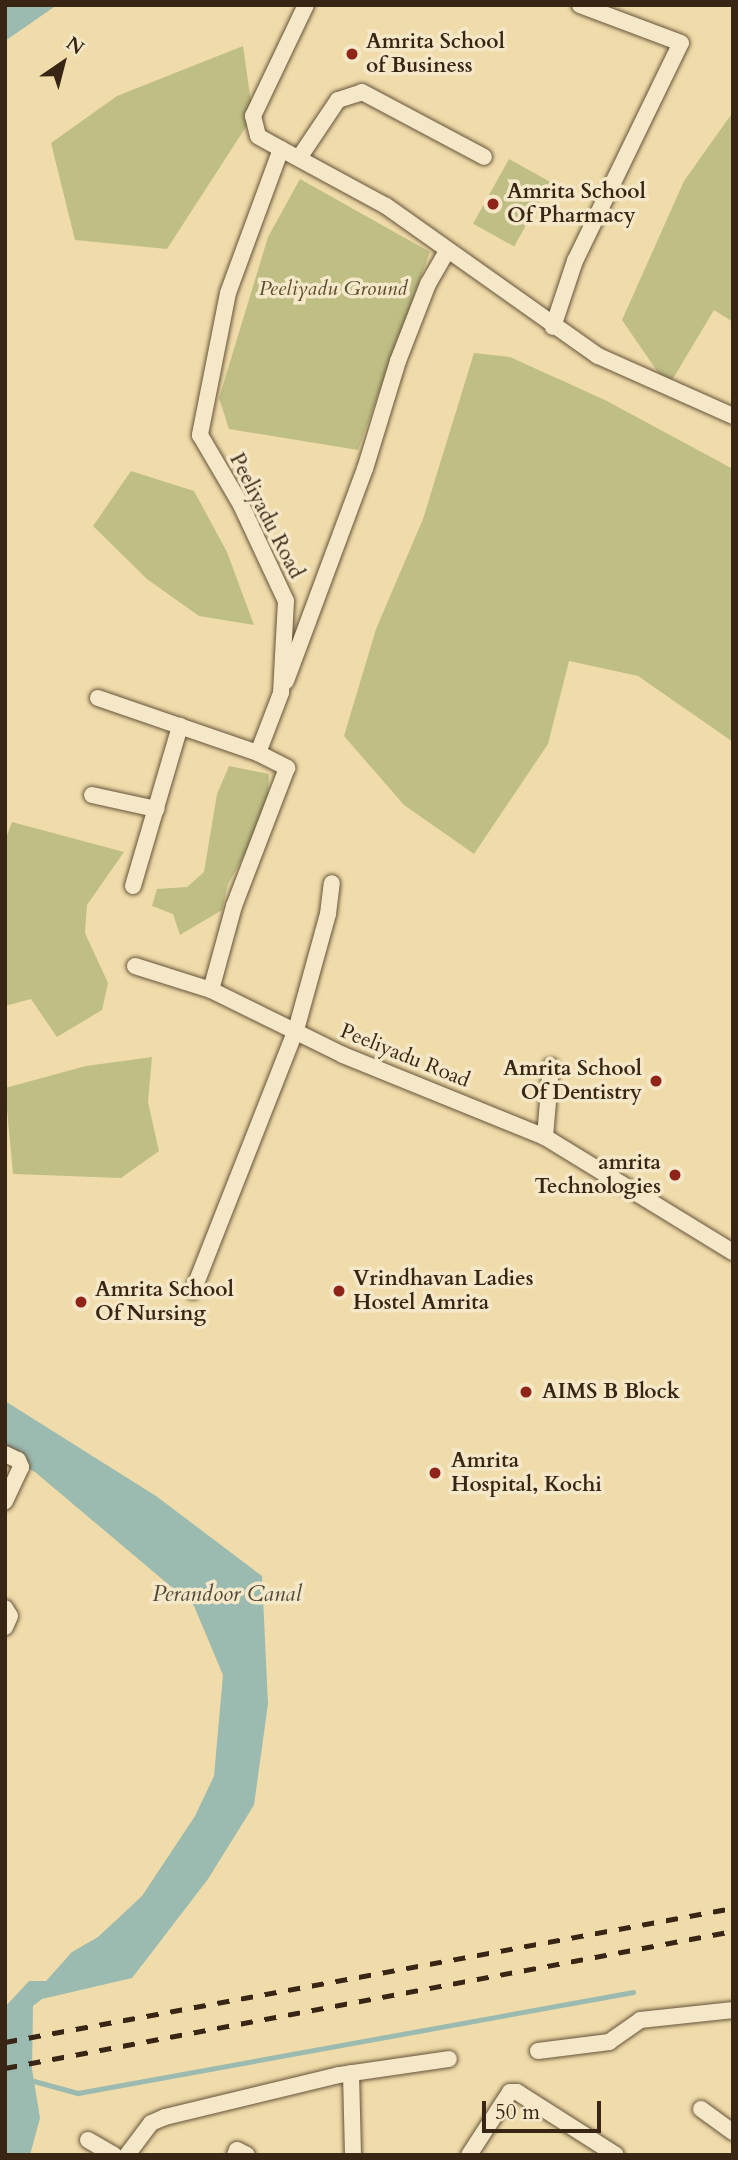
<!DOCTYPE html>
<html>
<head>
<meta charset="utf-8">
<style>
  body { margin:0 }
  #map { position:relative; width:738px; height:2160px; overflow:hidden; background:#f0dcaa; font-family:Cardo,serif }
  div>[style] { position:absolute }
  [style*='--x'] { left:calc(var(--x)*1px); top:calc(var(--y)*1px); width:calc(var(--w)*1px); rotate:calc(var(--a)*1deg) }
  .green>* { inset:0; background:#bfbf85; transform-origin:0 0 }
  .water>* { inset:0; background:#9bbab0 }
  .stream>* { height:4.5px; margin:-2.25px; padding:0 2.25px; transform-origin:2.25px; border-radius:2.25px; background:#9bbab0 }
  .roads { filter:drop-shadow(0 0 2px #66533a) drop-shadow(0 0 2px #66533a) }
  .street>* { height:16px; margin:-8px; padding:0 8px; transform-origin:8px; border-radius:8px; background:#f5e8c8 }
  .rail>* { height:4.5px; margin-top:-2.25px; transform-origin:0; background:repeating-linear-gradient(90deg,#382514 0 12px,transparent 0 24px) }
  .dots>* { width:19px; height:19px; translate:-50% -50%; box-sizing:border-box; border:4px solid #f5e8c8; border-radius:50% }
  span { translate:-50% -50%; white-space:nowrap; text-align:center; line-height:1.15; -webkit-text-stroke:7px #f5e8c8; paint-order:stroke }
  .poi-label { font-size:21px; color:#382514; font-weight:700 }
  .left { translate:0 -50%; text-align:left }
  .right { translate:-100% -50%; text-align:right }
  .park-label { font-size:21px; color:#5a4c30; font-style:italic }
  .street-label { font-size:21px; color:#382514 }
  .water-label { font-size:23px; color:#514a3b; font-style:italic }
  .frame { position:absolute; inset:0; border:7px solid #382514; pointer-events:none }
  .north { position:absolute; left:28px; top:28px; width:70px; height:70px; -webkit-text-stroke:5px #f5e8c8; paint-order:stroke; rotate:35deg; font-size:19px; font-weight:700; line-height:28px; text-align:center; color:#382514 }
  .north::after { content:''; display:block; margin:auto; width:24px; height:32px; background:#382514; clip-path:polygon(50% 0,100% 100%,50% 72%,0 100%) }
  .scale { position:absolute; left:482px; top:2101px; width:119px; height:32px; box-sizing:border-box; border:4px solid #382514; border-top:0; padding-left:9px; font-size:21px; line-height:24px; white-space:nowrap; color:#382514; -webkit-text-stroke:5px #f5e8c8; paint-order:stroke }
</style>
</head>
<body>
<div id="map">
  <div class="green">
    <i style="clip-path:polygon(243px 46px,253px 116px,167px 249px,75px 240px,51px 143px,117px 96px)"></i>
    <i style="clip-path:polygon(733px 112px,733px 322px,714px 310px,668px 387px,622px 320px,684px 181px)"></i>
    <i style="left:509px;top:159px;width:47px;height:74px;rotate:29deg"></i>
    <i style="clip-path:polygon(300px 179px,430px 252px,358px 450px,229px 429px,219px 398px,268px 237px)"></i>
    <i style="clip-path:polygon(474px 353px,510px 357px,605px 400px,733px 469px,733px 742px,638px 676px,569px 661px,548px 744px,474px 854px,404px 805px,344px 736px,376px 629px,423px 519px)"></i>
    <i style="clip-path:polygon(131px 471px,194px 491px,227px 552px,254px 625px,199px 616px,147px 579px,93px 526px)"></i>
    <i style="clip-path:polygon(229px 766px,269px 774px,268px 796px,249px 847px,228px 884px,222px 910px,180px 935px,173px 914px,152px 906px,157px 889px,187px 887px,204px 872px,217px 794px)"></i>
    <i style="clip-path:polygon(12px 822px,124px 852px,87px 905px,85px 933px,108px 983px,102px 1010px,57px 1037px,31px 999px,5px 1006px,5px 840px)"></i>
    <i style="clip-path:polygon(152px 1057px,148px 1102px,159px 1151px,121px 1178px,13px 1174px,5px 1088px,86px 1066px)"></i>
  </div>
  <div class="water">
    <i style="clip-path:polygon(5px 5px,57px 5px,5px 41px)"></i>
    <i style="clip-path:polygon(5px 1401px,156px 1496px,262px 1576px,268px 1704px,254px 1805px,208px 1879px,146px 1960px,132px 1978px,42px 1999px,33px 2006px,32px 2069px,40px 2118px,30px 2155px,5px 2155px,5px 2007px,29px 1981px,46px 1981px,72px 1952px,98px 1937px,142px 1896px,195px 1816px,214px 1776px,223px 1675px,194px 1606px,35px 1472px,5px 1456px)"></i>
  </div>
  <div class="stream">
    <i style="--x:34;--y:2081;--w:46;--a:15.3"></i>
    <i style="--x:78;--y:2093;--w:564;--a:-10.31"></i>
  </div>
  <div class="roads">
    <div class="street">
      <i style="--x:281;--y:149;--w:26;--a:-151"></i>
      <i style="--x:258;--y:136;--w:21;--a:-104"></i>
      <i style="--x:253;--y:116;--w:123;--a:-64.5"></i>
      <i style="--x:299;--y:158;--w:70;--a:-56.1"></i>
      <i style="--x:338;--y:100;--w:25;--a:-18"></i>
      <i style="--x:362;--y:92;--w:138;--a:28"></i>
      <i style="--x:553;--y:327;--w:70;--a:-71.6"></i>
      <i style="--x:575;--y:261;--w:242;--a:-64.1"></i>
      <i style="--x:681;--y:43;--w:108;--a:-159.4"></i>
      <i style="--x:733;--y:416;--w:148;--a:-156"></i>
      <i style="--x:598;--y:356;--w:260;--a:-144.7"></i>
      <i style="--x:386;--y:206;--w:119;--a:-151.5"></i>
      <i style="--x:281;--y:149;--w:153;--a:110.2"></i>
      <i style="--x:228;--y:293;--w:145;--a:101.2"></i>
      <i style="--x:200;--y:435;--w:81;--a:59.6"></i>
      <i style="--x:241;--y:505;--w:106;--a:64.9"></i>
      <i style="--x:286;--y:601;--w:92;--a:93.1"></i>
      <i style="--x:281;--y:693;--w:64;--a:111"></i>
      <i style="--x:258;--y:753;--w:33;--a:27"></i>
      <i style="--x:287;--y:768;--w:148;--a:111"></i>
      <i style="--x:234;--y:906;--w:87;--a:105.3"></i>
      <i style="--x:211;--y:990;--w:147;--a:26.2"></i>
      <i style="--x:343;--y:1055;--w:218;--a:22.1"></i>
      <i style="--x:545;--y:1137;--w:220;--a:31.5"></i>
      <i style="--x:286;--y:681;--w:226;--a:-69.6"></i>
      <i style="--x:365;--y:469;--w:113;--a:-73"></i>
      <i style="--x:398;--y:361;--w:83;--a:-68.7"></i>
      <i style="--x:428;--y:284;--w:39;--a:-60"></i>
      <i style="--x:98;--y:698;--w:169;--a:19"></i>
      <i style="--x:92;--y:795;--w:66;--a:12.3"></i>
      <i style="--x:133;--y:886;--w:167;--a:-73.6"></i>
      <i style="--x:135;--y:966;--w:80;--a:17.5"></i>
      <i style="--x:545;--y:1137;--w:71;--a:-85.2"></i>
      <i style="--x:193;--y:1291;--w:281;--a:-68.5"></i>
      <i style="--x:296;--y:1030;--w:120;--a:-74.6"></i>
      <i style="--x:328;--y:914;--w:31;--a:-83"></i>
      <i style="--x:5;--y:1454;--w:14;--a:25"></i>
      <i style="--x:18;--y:1460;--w:8;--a:67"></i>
      <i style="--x:21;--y:1467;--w:38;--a:115"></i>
      <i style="--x:5;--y:1608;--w:9;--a:58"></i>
      <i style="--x:10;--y:1616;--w:12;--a:114"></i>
      <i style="--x:538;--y:2051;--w:72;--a:-7.2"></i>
      <i style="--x:609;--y:2042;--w:38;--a:-35"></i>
      <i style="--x:640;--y:2020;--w:94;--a:-6.1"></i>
      <i style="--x:351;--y:2073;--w:82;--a:88.6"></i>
      <i style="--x:701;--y:2109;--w:39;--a:36"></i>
      <i style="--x:88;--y:2140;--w:30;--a:30"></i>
      <i style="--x:127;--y:2155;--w:40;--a:-53"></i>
      <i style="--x:151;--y:2123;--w:15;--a:-23"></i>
      <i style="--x:165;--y:2117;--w:179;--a:-13.6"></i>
      <i style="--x:339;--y:2075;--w:111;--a:-8.3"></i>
      <i style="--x:235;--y:2155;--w:5;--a:-68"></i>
      <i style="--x:237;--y:2150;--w:11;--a:27"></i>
      <i style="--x:469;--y:2155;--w:75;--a:-56.9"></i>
      <i style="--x:510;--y:2092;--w:7;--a:0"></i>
      <i style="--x:517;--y:2092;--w:117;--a:32.5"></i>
    </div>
  </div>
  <div class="rail">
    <i style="--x:5;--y:2042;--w:740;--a:-10.43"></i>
    <i style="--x:5;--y:2068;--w:741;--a:-10.66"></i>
  </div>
  <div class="dots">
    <i style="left:352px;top:54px;background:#8f2418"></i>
    <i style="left:493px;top:204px;background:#8f2418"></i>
    <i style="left:656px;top:1081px;background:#8f2418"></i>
    <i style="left:675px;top:1175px;background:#8f2418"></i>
    <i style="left:339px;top:1291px;background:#8f2418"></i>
    <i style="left:81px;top:1302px;background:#8f2418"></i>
    <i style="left:526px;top:1392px;background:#8f2418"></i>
    <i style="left:435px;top:1473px;background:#8f2418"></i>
  </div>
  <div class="poi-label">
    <span class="left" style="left:366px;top:54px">Amrita School<br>of Business</span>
    <span class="left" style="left:507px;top:204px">Amrita School<br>Of Pharmacy</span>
    <span class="right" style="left:642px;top:1081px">Amrita School<br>Of Dentistry</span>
    <span class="right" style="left:661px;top:1175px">amrita<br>Technologies</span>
    <span class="left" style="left:353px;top:1291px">Vrindhavan Ladies<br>Hostel Amrita</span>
    <span class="left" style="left:95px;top:1302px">Amrita School<br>Of Nursing</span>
    <span class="left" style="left:542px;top:1392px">AIMS B Block</span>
    <span class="left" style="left:451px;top:1473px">Amrita<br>Hospital, Kochi</span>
  </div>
  <div class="park-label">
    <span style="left:333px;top:289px">Peeliyadu Ground</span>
  </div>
  <div class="street-label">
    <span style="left:266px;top:516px;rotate:63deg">Peeliyadu Road</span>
    <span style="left:405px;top:1056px;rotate:22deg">Peeliyadu Road</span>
  </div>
  <div class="water-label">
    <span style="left:227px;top:1594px">Perandoor Canal</span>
  </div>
  <div class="frame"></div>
  <div class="north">N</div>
  <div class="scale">50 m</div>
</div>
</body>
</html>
